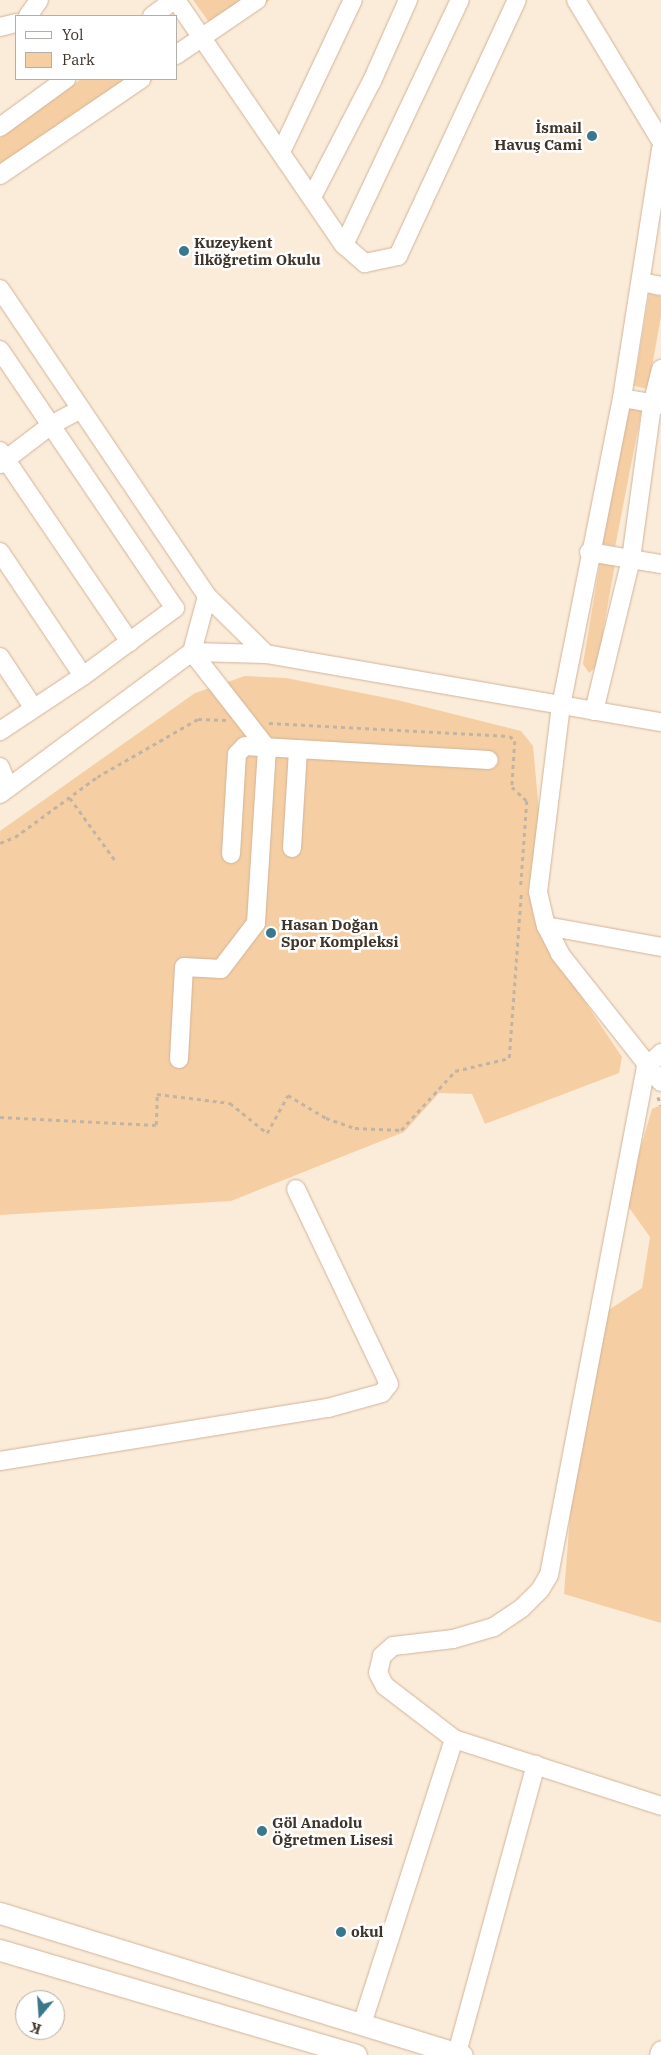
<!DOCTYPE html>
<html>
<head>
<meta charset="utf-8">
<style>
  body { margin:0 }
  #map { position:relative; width:661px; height:2055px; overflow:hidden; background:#fbebd9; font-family:"IBM Plex Serif",serif }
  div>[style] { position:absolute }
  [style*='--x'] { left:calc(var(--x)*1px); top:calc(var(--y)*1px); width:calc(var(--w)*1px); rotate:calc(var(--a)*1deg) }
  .green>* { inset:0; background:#f6cea3; transform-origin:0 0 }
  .path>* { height:2.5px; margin-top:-1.25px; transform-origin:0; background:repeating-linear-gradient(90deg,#c2b4a4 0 4px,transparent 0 8px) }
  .roads { filter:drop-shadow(0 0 1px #cfb599) drop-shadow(0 0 1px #cfb599) }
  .minor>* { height:18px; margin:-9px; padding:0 9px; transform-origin:9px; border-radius:9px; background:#fff }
  .major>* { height:21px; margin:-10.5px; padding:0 10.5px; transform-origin:10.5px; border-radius:10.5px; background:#fff }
  .dots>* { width:14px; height:14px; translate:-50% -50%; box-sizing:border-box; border:2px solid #fff; border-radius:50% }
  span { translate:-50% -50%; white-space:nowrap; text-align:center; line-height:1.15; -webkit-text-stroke:5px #fff; paint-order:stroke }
  .poi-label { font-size:15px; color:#3f3429; font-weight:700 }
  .right { translate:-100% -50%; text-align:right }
  .left { translate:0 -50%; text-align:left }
  .legend { position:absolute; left:15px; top:15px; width:162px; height:65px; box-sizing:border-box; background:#fff; border:1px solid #b2aea9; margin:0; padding:6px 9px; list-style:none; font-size:15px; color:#3f3429 }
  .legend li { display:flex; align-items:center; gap:10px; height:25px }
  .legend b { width:25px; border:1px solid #b2aea9 }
  .north { position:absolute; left:15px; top:1990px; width:50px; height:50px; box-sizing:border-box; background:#fff; border:1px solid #b2aea9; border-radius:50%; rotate:198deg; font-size:14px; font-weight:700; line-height:20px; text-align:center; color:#3f3429 }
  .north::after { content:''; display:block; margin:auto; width:18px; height:22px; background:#38778c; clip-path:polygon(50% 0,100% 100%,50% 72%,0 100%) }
</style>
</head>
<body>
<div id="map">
  <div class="green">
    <i style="clip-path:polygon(193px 0,270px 0,219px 36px)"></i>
    <i style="clip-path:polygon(81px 79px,154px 79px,0 182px,0 138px)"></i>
    <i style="clip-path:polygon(649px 294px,661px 296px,661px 316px,648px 389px,634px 386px)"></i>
    <i style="left:627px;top:407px;width:15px;height:139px;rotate:11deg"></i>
    <i style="clip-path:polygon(600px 562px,615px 564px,597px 666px,589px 673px,583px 664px)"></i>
    <i style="clip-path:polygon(245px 676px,286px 678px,397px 700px,521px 731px,533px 746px,540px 823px,529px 889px,534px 918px,549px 948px,622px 1057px,619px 1073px,485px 1124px,472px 1094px,439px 1093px,404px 1132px,231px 1201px,0 1215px,0 831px,195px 693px)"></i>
    <i style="clip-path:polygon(661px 1105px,661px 1623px,564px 1594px,573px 1477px,601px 1315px,642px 1288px,650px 1237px,625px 1202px,652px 1109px)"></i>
  </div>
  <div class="path">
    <i style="--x:269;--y:723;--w:241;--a:3.1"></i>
    <i style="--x:510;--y:736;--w:7;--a:45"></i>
    <i style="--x:515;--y:741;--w:46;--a:93.7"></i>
    <i style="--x:512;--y:787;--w:21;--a:43"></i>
    <i style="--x:527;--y:801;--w:84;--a:94.1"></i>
    <i style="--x:70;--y:798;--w:80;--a:54.1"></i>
    <i style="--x:0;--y:843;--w:16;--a:-22"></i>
    <i style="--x:15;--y:837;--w:102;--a:-36.2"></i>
    <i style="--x:97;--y:777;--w:116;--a:-29.9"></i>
    <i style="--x:198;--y:719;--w:28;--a:2"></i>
    <i style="--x:658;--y:1097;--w:9;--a:69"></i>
    <i style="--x:0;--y:1117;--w:156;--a:2.9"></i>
    <i style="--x:156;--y:1125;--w:31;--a:-88"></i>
    <i style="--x:157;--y:1094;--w:74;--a:7"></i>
    <i style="--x:230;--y:1103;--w:48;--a:39"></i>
    <i style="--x:267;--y:1133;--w:43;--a:-61.1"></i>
    <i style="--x:288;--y:1095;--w:44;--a:31.2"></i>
    <i style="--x:326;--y:1118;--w:31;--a:19"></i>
    <i style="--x:355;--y:1128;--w:46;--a:2.5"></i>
    <i style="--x:401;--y:1130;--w:80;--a:-47.5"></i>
    <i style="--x:455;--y:1071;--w:56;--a:-13.5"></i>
    <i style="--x:509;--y:1058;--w:165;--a:-85.8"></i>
  </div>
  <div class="roads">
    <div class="minor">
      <i style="--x:176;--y:0;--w:297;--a:55.6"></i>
      <i style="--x:344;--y:245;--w:28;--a:41"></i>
      <i style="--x:365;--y:263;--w:34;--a:-12"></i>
      <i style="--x:398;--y:256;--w:282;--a:-65.1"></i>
      <i style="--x:576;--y:0;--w:165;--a:58.9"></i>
      <i style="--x:28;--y:16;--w:19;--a:-55"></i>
      <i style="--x:152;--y:16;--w:27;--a:-36"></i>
      <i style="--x:0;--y:27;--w:16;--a:-14"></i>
      <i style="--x:176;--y:55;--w:98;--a:-34.2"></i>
      <i style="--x:0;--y:127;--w:82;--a:-36"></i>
      <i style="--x:661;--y:149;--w:252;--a:98.9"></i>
      <i style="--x:622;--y:398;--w:313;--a:101.2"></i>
      <i style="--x:561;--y:705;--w:188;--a:97"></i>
      <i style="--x:538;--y:892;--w:35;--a:77"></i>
      <i style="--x:546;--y:926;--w:31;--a:63"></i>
      <i style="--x:560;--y:954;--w:163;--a:51.7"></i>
      <i style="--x:281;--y:152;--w:168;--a:-64.7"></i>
      <i style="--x:0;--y:175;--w:171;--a:-34.2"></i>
      <i style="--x:312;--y:197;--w:131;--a:-62.7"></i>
      <i style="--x:372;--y:81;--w:89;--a:-66"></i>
      <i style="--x:344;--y:245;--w:271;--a:-64.7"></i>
      <i style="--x:641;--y:282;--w:20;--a:11"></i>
      <i style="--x:0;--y:289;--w:370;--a:56"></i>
      <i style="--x:207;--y:596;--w:83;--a:44.5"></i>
      <i style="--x:0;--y:350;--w:312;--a:55.9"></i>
      <i style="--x:175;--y:608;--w:114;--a:143.5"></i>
      <i style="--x:83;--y:676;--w:100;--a:146.5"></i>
      <i style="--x:622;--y:398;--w:40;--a:10"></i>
      <i style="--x:0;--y:451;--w:231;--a:55.8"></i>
      <i style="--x:0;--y:464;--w:64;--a:-37.4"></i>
      <i style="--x:51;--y:425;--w:34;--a:-28"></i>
      <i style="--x:0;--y:552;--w:149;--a:56.2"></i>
      <i style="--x:589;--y:552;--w:73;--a:9.5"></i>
      <i style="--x:0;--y:657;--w:60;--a:56.6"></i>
      <i style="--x:594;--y:711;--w:156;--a:-76.3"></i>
      <i style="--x:631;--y:559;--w:155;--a:-82.2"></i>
      <i style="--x:652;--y:405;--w:37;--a:-76"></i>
      <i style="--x:0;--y:767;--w:22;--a:68"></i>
      <i style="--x:0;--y:794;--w:239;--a:-36.5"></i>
      <i style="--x:192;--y:652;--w:74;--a:1.5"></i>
      <i style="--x:266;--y:654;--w:401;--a:9.8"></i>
      <i style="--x:292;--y:848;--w:99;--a:-86.5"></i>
      <i style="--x:231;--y:854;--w:100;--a:-86.6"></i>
      <i style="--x:237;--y:754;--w:11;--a:-45"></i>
      <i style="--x:245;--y:746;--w:244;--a:3.3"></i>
      <i style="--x:546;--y:926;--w:117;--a:10.3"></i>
      <i style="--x:661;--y:1053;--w:21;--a:137"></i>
      <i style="--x:646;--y:1067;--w:517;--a:100.81"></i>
      <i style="--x:549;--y:1575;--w:17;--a:121"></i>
      <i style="--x:540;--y:1590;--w:25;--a:135"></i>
      <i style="--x:522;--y:1608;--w:34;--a:146"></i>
      <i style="--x:494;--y:1627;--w:43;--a:163.7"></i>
      <i style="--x:453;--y:1639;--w:60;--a:173.3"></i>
      <i style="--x:393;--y:1646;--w:15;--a:138"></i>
      <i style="--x:382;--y:1656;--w:17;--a:103"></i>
      <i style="--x:378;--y:1673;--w:15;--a:62"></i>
      <i style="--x:385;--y:1686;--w:87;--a:37.5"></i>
      <i style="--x:454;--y:1739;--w:218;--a:17.9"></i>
      <i style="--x:179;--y:1059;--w:92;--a:-86.9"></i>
      <i style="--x:184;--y:967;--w:37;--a:3"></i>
      <i style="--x:221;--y:969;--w:58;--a:-52.7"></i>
      <i style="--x:256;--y:923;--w:175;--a:-86.4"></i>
      <i style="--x:267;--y:748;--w:122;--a:-128"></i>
      <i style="--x:192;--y:652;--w:58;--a:-75"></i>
      <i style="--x:0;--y:1461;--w:332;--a:-9.2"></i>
      <i style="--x:328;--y:1408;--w:56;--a:-15.5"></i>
      <i style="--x:382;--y:1393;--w:11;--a:-52"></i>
      <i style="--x:389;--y:1384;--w:216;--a:-115.5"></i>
      <i style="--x:362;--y:2024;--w:299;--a:-72.1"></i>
      <i style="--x:457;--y:2053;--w:299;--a:-74.7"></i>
      <i style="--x:659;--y:2055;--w:5;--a:-68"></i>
    </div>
    <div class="major">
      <i style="--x:0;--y:1913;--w:483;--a:17.1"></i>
      <i style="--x:0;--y:1950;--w:371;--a:16.4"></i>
    </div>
  </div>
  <div class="dots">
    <i style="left:592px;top:136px;background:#38778c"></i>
    <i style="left:184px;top:251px;background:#38778c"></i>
    <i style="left:271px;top:933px;background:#38778c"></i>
    <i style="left:262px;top:1831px;background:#38778c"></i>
    <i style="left:341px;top:1932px;background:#38778c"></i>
  </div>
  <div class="poi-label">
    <span class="right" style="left:582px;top:136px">İsmail<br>Havuş Cami</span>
    <span class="left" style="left:194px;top:251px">Kuzeykent<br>İlköğretim Okulu</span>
    <span class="left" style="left:281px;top:933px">Hasan Doğan<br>Spor Kompleksi</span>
    <span class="left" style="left:272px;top:1831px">Göl Anadolu<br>Öğretmen Lisesi</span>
    <span class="left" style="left:351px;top:1932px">okul</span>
  </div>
  <ul class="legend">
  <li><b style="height:6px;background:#fff"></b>Yol</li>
  <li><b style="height:14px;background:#f6cea3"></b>Park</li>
  </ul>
  <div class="north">K</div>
</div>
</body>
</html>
